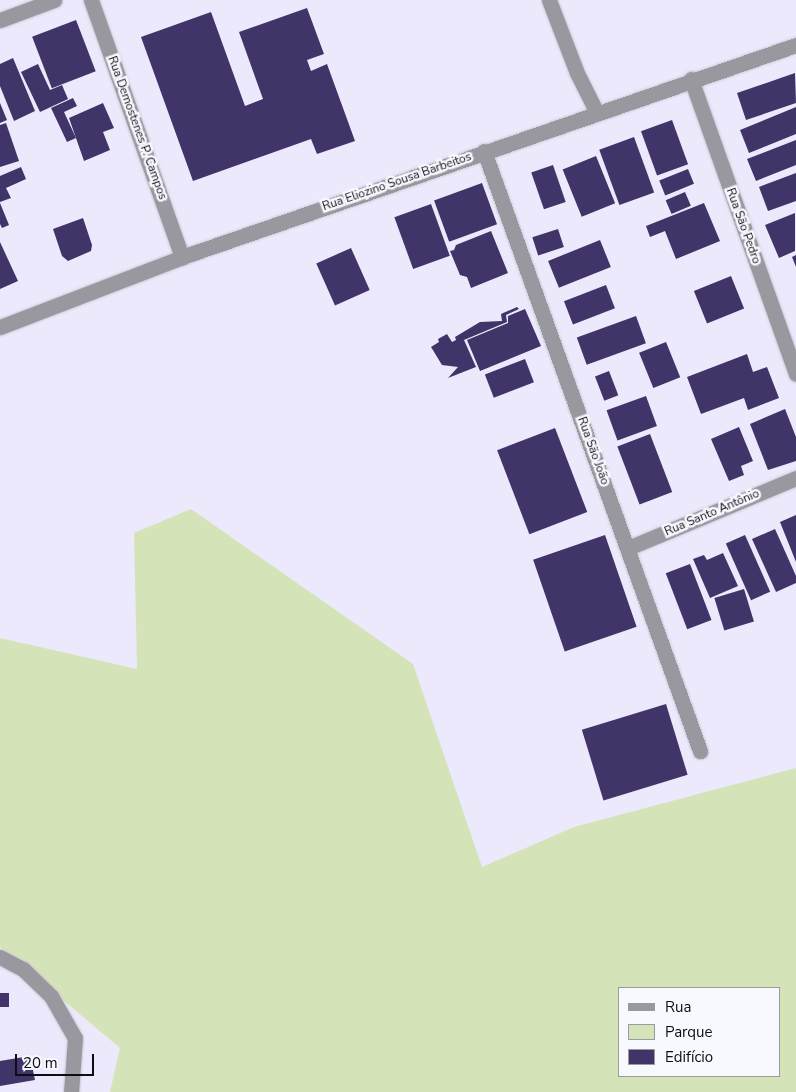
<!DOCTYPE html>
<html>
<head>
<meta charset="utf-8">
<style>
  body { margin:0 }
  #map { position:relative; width:796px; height:1092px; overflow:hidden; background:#ebe9fb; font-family:"Nunito Sans",sans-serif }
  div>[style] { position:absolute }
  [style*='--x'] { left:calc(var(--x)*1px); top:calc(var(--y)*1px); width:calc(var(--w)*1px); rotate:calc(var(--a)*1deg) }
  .green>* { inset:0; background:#d5e4b8 }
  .building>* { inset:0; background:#403468; transform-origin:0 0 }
  .roads { filter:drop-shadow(0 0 1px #c8c6d6) drop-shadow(0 0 1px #c8c6d6) }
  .minor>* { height:15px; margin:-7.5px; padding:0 7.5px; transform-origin:7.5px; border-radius:7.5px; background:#99989f }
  span { translate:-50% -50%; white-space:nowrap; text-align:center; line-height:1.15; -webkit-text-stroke:5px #f8f8ff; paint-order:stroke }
  .street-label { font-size:12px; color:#0e0d13 }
  .legend { position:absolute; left:618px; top:987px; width:162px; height:90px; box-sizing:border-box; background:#f8f8ff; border:1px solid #9a9aa1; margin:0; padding:6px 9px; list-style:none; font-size:15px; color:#0e0d13 }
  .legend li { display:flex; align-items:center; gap:10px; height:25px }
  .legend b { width:25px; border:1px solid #9a9aa1 }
  .scale { position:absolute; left:15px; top:1054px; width:79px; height:22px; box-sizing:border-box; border:2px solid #0e0d13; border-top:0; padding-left:6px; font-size:15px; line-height:18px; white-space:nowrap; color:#0e0d13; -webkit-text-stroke:4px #f8f8ff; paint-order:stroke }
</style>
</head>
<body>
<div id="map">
  <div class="green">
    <i style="clip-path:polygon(evenodd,191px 509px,413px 664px,482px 867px,574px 827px,796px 768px,796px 1092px,110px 1092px,120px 1048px,0 947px,0 638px,137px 669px,134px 533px,191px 509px,620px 988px,780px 988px,780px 1076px,620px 1076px,620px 988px)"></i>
  </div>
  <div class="building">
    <i style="clip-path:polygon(307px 8px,324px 54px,307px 60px,311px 71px,327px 64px,355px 141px,317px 154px,311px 139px,193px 181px,141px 37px,211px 12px,245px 106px,263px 99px,239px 32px)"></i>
    <i style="left:76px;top:20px;width:55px;height:47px;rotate:69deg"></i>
    <i style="clip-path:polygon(13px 58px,35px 111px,14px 121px,0 86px,0 64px)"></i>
    <i style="clip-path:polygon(38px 64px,50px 90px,62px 85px,68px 99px,40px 112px,21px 72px)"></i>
    <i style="clip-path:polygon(795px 73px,796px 103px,746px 120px,737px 93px)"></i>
    <i style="clip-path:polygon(73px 98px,77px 106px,64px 112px,76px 138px,67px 142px,51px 108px)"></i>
    <i style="clip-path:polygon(0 103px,7px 120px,0 123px)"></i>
    <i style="clip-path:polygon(103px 103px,114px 128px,103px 132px,110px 150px,84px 161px,69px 118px)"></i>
    <i style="clip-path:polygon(796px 107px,796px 134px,749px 153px,740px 130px)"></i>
    <i style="left:672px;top:120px;width:47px;height:33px;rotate:70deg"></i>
    <i style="clip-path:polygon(6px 123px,19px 161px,0 167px,0 125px)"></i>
    <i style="left:634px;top:137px;width:59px;height:37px;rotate:70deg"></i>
    <i style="clip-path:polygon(796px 140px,796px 165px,756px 181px,747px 159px)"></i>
    <i style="left:596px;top:156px;width:51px;height:36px;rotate:68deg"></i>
    <i style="left:553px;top:165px;width:39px;height:23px;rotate:71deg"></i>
    <i style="clip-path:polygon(21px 167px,26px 179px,6px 188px,11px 198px,0 202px,0 176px)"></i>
    <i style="left:688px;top:169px;width:16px;height:31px;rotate:68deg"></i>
    <i style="clip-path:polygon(796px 173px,796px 201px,768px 211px,759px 187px)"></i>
    <i style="left:482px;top:183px;width:44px;height:51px;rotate:70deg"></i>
    <i style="left:685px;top:192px;width:15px;height:21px;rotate:67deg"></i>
    <i style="clip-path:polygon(0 203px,9px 225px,2px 228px,0 224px)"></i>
    <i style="clip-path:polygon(704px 203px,720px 241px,676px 259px,665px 231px,650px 237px,646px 226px)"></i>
    <i style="left:431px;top:204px;width:55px;height:39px;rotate:70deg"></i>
    <i style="clip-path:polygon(795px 213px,795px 251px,779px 258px,765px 225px)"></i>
    <i style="clip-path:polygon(83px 218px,92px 245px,91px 251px,68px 261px,62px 256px,53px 229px)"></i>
    <i style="left:558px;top:229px;width:19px;height:27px;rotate:72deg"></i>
    <i style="clip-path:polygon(491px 231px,508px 273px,471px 288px,467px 277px,460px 275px,450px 251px,454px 250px,456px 245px)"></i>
    <i style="left:600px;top:240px;width:29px;height:56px;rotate:68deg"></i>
    <i style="clip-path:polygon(0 242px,18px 281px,0 289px)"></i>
    <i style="left:351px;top:248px;width:46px;height:38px;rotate:66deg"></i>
    <i style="clip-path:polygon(796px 255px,796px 267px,792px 257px)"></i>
    <i style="left:731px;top:276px;width:35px;height:40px;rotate:68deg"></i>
    <i style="left:606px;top:285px;width:25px;height:45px;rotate:69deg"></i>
    <i style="clip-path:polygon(517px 307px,519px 309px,506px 315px,507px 322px,464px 340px,476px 367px,448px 378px,458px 367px,442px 365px,431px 347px,439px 342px,438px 339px,447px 334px,452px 342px,456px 340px,455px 337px,480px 322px,502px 321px,501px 314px)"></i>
    <i style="clip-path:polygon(525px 309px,541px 346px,480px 371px,467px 340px,508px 323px,508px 316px)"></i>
    <i style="left:636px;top:316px;width:29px;height:63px;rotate:70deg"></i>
    <i style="left:666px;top:342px;width:38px;height:29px;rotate:68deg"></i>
    <i style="clip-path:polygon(747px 354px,753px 372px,767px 367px,779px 398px,748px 410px,744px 398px,701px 414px,687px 377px)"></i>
    <i style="left:525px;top:359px;width:25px;height:43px;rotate:69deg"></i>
    <i style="left:609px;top:371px;width:26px;height:15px;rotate:69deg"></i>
    <i style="left:646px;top:396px;width:32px;height:42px;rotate:70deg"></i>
    <i style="clip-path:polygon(785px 409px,796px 437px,796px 461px,768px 470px,750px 424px)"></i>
    <i style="clip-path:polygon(739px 427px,753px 461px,741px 466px,744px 475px,729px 481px,711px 439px)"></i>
    <i style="left:555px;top:428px;width:90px;height:62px;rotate:69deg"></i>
    <i style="left:650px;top:434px;width:62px;height:35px;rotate:69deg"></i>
    <i style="clip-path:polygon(796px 515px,796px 562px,780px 522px)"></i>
    <i style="clip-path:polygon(775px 529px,796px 576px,796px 583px,776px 592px,752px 539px)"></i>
    <i style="left:605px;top:535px;width:97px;height:76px;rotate:71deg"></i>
    <i style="left:745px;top:535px;width:62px;height:21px;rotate:66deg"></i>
    <i style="clip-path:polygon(723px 553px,738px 586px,710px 598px,693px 559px,704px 555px,707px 560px)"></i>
    <i style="left:690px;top:564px;width:60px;height:26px;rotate:69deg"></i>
    <i style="left:744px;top:589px;width:34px;height:31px;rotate:73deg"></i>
    <i style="left:666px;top:704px;width:74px;height:88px;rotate:73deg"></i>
    <i style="left:9px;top:993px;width:14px;height:9px;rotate:90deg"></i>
    <i style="clip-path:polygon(30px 1056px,35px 1080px,0 1086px,0 1061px)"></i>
  </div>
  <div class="roads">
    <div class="minor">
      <i style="--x:91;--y:0;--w:273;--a:70.5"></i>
      <i style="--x:549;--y:0;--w:78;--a:69"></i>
      <i style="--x:577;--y:73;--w:45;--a:63.4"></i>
      <i style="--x:0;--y:20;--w:58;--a:-20.3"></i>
      <i style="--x:691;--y:79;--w:313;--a:70.4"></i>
      <i style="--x:484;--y:151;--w:638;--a:70.2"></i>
      <i style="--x:0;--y:327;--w:195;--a:-21"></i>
      <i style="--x:182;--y:257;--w:650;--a:-19.05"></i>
      <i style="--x:628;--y:548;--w:182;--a:-22.6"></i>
      <i style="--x:0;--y:957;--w:26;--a:28"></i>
      <i style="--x:23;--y:969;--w:39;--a:44"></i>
      <i style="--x:51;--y:996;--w:48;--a:60.3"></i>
      <i style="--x:75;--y:1038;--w:54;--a:94.2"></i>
    </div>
  </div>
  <div class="street-label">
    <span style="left:137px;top:128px;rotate:70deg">Rua Demostenes P. Campos</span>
    <span style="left:397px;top:182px;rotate:-19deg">Rua Eliozino Sousa Barbeitos</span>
    <span style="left:743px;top:226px;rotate:70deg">Rua São Pedro</span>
    <span style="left:593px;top:451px;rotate:70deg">Rua São João</span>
    <span style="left:712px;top:513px;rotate:-23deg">Rua Santo Antônio</span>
  </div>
  <ul class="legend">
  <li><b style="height:6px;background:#99989f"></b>Rua</li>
  <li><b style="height:14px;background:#d5e4b8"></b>Parque</li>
  <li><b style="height:14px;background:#403468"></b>Edifício</li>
  </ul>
  <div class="scale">20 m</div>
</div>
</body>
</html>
